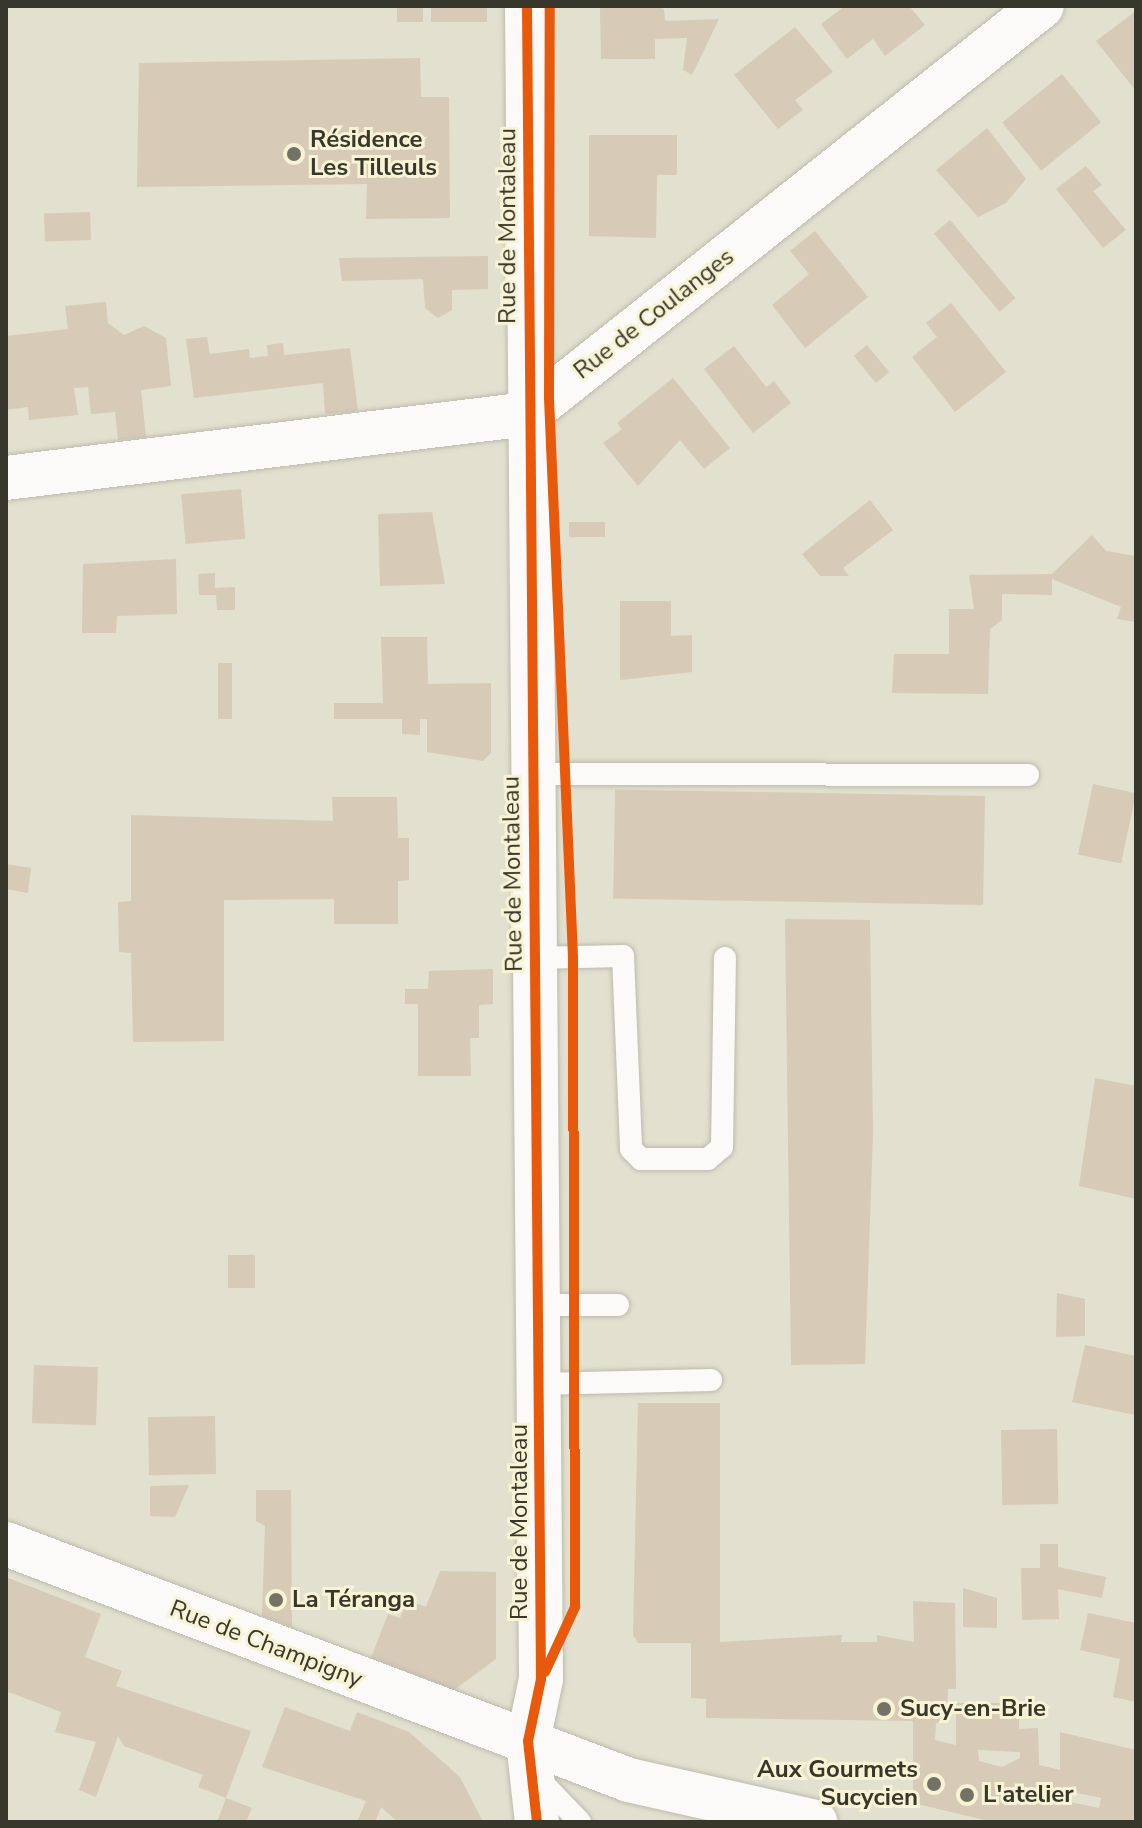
<!DOCTYPE html>
<html>
<head>
<meta charset="utf-8">
<style>
  body { margin:0 }
  #map { position:relative; width:1142px; height:1828px; overflow:hidden; background:#e2e0cf; font-family:"Nunito Sans",sans-serif }
  div>[style] { position:absolute }
  [style*='--x'] { left:calc(var(--x)*1px); top:calc(var(--y)*1px); width:calc(var(--w)*1px); rotate:calc(var(--a)*1deg) }
  .building>* { inset:0; background:#d7cab7; transform-origin:0 0 }
  .roads { filter:drop-shadow(0 0 2px #bcbbad) drop-shadow(0 0 2px #bcbbad) }
  .lane>* { height:22px; margin:-11px; padding:0 11px; transform-origin:11px; border-radius:11px; background:#fbfaf8 }
  .street>* { height:44px; margin:-22px; padding:0 22px; transform-origin:22px; border-radius:22px; background:#fbfaf8 }
  .secondary>* { height:44px; margin:-22px; padding:0 22px; transform-origin:22px; border-radius:22px; background:#fbfaf8 }
  .cycleway>* { height:10px; margin:-5px; padding:0 5px; transform-origin:5px; border-radius:5px; background:#e8590c }
  .dots>* { width:22px; height:22px; translate:-50% -50%; box-sizing:border-box; border:4px solid #f7f3d4; border-radius:50% }
  span { translate:-50% -50%; white-space:nowrap; text-align:center; line-height:1.15; -webkit-text-stroke:6px #f7f3d4; paint-order:stroke }
  .poi-label { font-size:24px; color:#38372b; font-weight:700 }
  .left { translate:0 -50%; text-align:left }
  .right { translate:-100% -50%; text-align:right }
  .street-label { font-size:24px; color:#38372b }
  .frame { position:absolute; inset:0; border:8px solid #38372b; pointer-events:none }
</style>
</head>
<body>
<div id="map">
  <div class="building">
    <i style="left:397px;top:6px;width:26px;height:16px"></i>
    <i style="left:431px;top:6px;width:56px;height:16px"></i>
    <i style="clip-path:polygon(600px 6px,655px 6px,664px 9px,665px 21px,719px 19px,692px 75px,683px 70px,687px 38px,655px 39px,655px 59px,601px 59px)"></i>
    <i style="clip-path:polygon(845px 6px,909px 6px,925px 25px,885px 56px,873px 39px,847px 59px,821px 24px)"></i>
    <i style="clip-path:polygon(1136px 11px,1136px 91px,1096px 41px)"></i>
    <i style="clip-path:polygon(795px 27px,833px 72px,795px 100px,803px 110px,778px 129px,734px 75px)"></i>
    <i style="clip-path:polygon(420px 58px,421px 97px,449px 97px,450px 218px,366px 219px,367px 184px,137px 187px,139px 63px)"></i>
    <i style="left:1062px;top:74px;width:62px;height:77px;rotate:51deg"></i>
    <i style="clip-path:polygon(987px 128px,1026px 179px,1006px 203px,978px 217px,936px 170px)"></i>
    <i style="clip-path:polygon(589px 135px,677px 135px,677px 175px,657px 175px,656px 238px,589px 236px)"></i>
    <i style="clip-path:polygon(1086px 166px,1102px 185px,1093px 191px,1126px 230px,1103px 248px,1056px 189px)"></i>
    <i style="left:90px;top:212px;width:28px;height:46px;rotate:88deg"></i>
    <i style="left:950px;top:220px;width:102px;height:21px;rotate:50deg"></i>
    <i style="clip-path:polygon(815px 231px,868px 297px,805px 348px,772px 305px,809px 274px,790px 251px)"></i>
    <i style="clip-path:polygon(488px 256px,488px 289px,452px 290px,452px 310px,438px 318px,425px 308px,423px 279px,342px 281px,339px 258px)"></i>
    <i style="clip-path:polygon(106px 302px,108px 323px,124px 335px,144px 326px,166px 338px,171px 386px,141px 390px,146px 437px,118px 440px,115px 412px,91px 414px,88px 387px,74px 388px,78px 415px,29px 420px,28px 407px,6px 410px,6px 336px,68px 329px,65px 306px)"></i>
    <i style="clip-path:polygon(951px 303px,1006px 372px,955px 412px,912px 357px,937px 337px,926px 323px)"></i>
    <i style="clip-path:polygon(207px 337px,210px 354px,249px 349px,250px 358px,268px 356px,267px 345px,283px 343px,284px 355px,350px 348px,358px 411px,325px 414px,323px 383px,194px 398px,186px 339px)"></i>
    <i style="left:867px;top:345px;width:35px;height:17px;rotate:51deg"></i>
    <i style="clip-path:polygon(734px 346px,766px 387px,774px 381px,791px 403px,753px 433px,704px 369px)"></i>
    <i style="clip-path:polygon(673px 378px,730px 448px,704px 469px,680px 440px,638px 486px,603px 443px,622px 429px,617px 423px)"></i>
    <i style="left:241px;top:489px;width:50px;height:60px;rotate:85deg"></i>
    <i style="clip-path:polygon(870px 500px,893px 530px,843px 568px,849px 576px,820px 576px,802px 554px)"></i>
    <i style="clip-path:polygon(432px 512px,445px 584px,380px 586px,378px 514px)"></i>
    <i style="left:569px;top:522px;width:36px;height:15px"></i>
    <i style="clip-path:polygon(1092px 535px,1106px 551px,1136px 556px,1136px 622px,1117px 619px,1121px 607px,1052px 579px,1052px 595px,1002px 594px,1002px 620px,990px 629px,988px 694px,892px 693px,894px 654px,949px 654px,949px 609px,974px 609px,969px 575px,1052px 574px)"></i>
    <i style="clip-path:polygon(176px 559px,177px 614px,117px 616px,116px 633px,82px 633px,83px 564px)"></i>
    <i style="clip-path:polygon(215px 573px,215px 588px,235px 587px,235px 610px,217px 610px,216px 595px,199px 595px,198px 574px)"></i>
    <i style="clip-path:polygon(620px 601px,671px 601px,671px 636px,692px 635px,692px 672px,620px 680px)"></i>
    <i style="clip-path:polygon(381px 637px,427px 637px,428px 684px,491px 683px,491px 753px,483px 761px,427px 752px,427px 719px,420px 719px,420px 735px,402px 734px,402px 719px,334px 719px,334px 703px,383px 703px)"></i>
    <i style="left:218px;top:663px;width:14px;height:56px"></i>
    <i style="left:1093px;top:784px;width:44px;height:72px;rotate:12deg"></i>
    <i style="left:985px;top:796px;width:109px;height:370px;rotate:91deg"></i>
    <i style="clip-path:polygon(332px 797px,397px 797px,398px 838px,409px 838px,409px 880px,398px 881px,398px 924px,334px 924px,334px 899px,224px 900px,224px 1041px,133px 1042px,131px 953px,119px 952px,118px 902px,131px 901px,131px 815px,333px 821px)"></i>
    <i style="clip-path:polygon(6px 864px,31px 868px,28px 893px,6px 889px)"></i>
    <i style="clip-path:polygon(785px 919px,870px 920px,873px 1133px,865px 1364px,791px 1365px)"></i>
    <i style="clip-path:polygon(493px 969px,493px 1004px,479px 1005px,479px 1038px,470px 1038px,471px 1076px,418px 1076px,418px 1004px,405px 1004px,405px 989px,428px 989px,429px 971px)"></i>
    <i style="clip-path:polygon(1095px 1078px,1136px 1086px,1136px 1199px,1079px 1186px)"></i>
    <i style="left:228px;top:1255px;width:27px;height:33px"></i>
    <i style="clip-path:polygon(1057px 1293px,1085px 1299px,1085px 1336px,1056px 1337px)"></i>
    <i style="clip-path:polygon(1085px 1345px,1136px 1356px,1136px 1415px,1072px 1402px)"></i>
    <i style="left:34px;top:1365px;width:64px;height:58px;rotate:2deg"></i>
    <i style="clip-path:polygon(evenodd,638px 1403px,720px 1403px,720px 1642px,842px 1635px,841px 1642px,877px 1642px,877px 1635px,914px 1642px,913px 1601px,955px 1603px,956px 1689px,948px 1689px,947px 1722px,936px 1723px,935px 1740px,956px 1745px,956px 1703px,1019px 1703px,1019px 1729px,1038px 1728px,1039px 1765px,1060px 1770px,1060px 1732px,1136px 1750px,1136px 1822px,993px 1822px,913px 1803px,913px 1721px,706px 1718px,706px 1699px,691px 1698px,691px 1643px,638px 1643px,633px 1635px,638px 1403px,978px 1750px,1020px 1752px,1020px 1758px,1002px 1767px,979px 1761px,978px 1750px,638px 1403px,1059px 1789px,1101px 1798px,1099px 1808px,1060px 1800px,1059px 1789px)"></i>
    <i style="left:215px;top:1416px;width:58px;height:67px;rotate:89deg"></i>
    <i style="left:1057px;top:1429px;width:75px;height:56px;rotate:89deg"></i>
    <i style="clip-path:polygon(189px 1485px,175px 1517px,150px 1516px,150px 1486px)"></i>
    <i style="clip-path:polygon(256px 1490px,291px 1490px,292px 1627px,262px 1616px,265px 1526px,256px 1521px)"></i>
    <i style="clip-path:polygon(1040px 1544px,1058px 1544px,1058px 1567px,1106px 1577px,1102px 1598px,1058px 1589px,1059px 1619px,1022px 1620px,1021px 1568px,1040px 1568px)"></i>
    <i style="clip-path:polygon(440px 1571px,496px 1572px,496px 1659px,454px 1690px,371px 1658px,388px 1614px,400px 1618px,407px 1600px,426px 1607px)"></i>
    <i style="clip-path:polygon(6px 1577px,101px 1614px,85px 1657px,122px 1671px,116px 1686px,251px 1731px,226px 1798px,198px 1787px,203px 1775px,124px 1746px,118px 1736px,96px 1797px,79px 1790px,96px 1742px,55px 1732px,61px 1712px,6px 1691px)"></i>
    <i style="clip-path:polygon(963px 1588px,997px 1598px,997px 1628px,963px 1627px)"></i>
    <i style="clip-path:polygon(1088px 1613px,1136px 1623px,1136px 1702px,1113px 1697px,1120px 1659px,1080px 1650px)"></i>
    <i style="clip-path:polygon(285px 1707px,350px 1731px,357px 1712px,409px 1732px,460px 1777px,483px 1822px,398px 1822px,381px 1807px,375px 1822px,357px 1822px,366px 1801px,262px 1767px)"></i>
    <i style="clip-path:polygon(226px 1798px,252px 1808px,246px 1822px,217px 1822px)"></i>
  </div>
  <div class="roads">
    <div class="lane">
      <i style="--x:532;--y:774;--w:496;--a:0.1"></i>
      <i style="--x:534;--y:958;--w:89;--a:-1.3"></i>
      <i style="--x:623;--y:956;--w:193;--a:87.6"></i>
      <i style="--x:631;--y:1149;--w:14;--a:45"></i>
      <i style="--x:641;--y:1159;--w:67;--a:0"></i>
      <i style="--x:708;--y:1159;--w:18;--a:-41"></i>
      <i style="--x:722;--y:1147;--w:189;--a:-89.1"></i>
      <i style="--x:538;--y:1305;--w:80;--a:0"></i>
      <i style="--x:539;--y:1384;--w:172;--a:-1.3"></i>
      <i style="--x:535;--y:1775;--w:65;--a:46.2"></i>
    </div>
    <div class="street">
      <i style="--x:527;--y:6;--w:1673;--a:89.52"></i>
      <i style="--x:541;--y:1679;--w:63;--a:101.8"></i>
      <i style="--x:528;--y:1741;--w:81;--a:83.7"></i>
      <i style="--x:6;--y:478;--w:526;--a:-6.99"></i>
      <i style="--x:528;--y:414;--w:656;--a:-38.44"></i>
    </div>
    <div class="secondary">
      <i style="--x:6;--y:1544;--w:666;--a:20.75"></i>
      <i style="--x:629;--y:1780;--w:191;--a:12.7"></i>
    </div>
  </div>
  <div class="cycleway">
    <i style="--x:527;--y:6;--w:1673;--a:89.52"></i>
    <i style="--x:541;--y:1679;--w:63;--a:101.8"></i>
    <i style="--x:528;--y:1741;--w:81;--a:83.7"></i>
    <i style="--x:545;--y:1672;--w:72;--a:-65.2"></i>
    <i style="--x:575;--y:1607;--w:650;--a:-90.18"></i>
    <i style="--x:573;--y:957;--w:560;--a:-92.46"></i>
    <i style="--x:549;--y:398;--w:392;--a:-89.9"></i>
  </div>
  <div class="dots">
    <i style="left:294px;top:154px;background:#747264"></i>
    <i style="left:276px;top:1600px;background:#747264"></i>
    <i style="left:884px;top:1709px;background:#747264"></i>
    <i style="left:934px;top:1784px;background:#747264"></i>
    <i style="left:967px;top:1795px;background:#747264"></i>
  </div>
  <div class="poi-label">
    <span class="left" style="left:310px;top:154px">Résidence<br>Les Tilleuls</span>
    <span class="left" style="left:292px;top:1600px">La Téranga</span>
    <span class="left" style="left:900px;top:1709px">Sucy-en-Brie</span>
    <span class="right" style="left:918px;top:1784px">Aux Gourmets<br>Sucycien</span>
    <span class="left" style="left:983px;top:1795px">L'atelier</span>
  </div>
  <div class="street-label">
    <span style="left:508px;top:226px;rotate:-90deg">Rue de Montaleau</span>
    <span style="left:654px;top:314px;rotate:-38deg">Rue de Coulanges</span>
    <span style="left:513px;top:874px;rotate:-91deg">Rue de Montaleau</span>
    <span style="left:520px;top:1522px;rotate:-90deg">Rue de Montaleau</span>
    <span style="left:266px;top:1644px;rotate:21deg">Rue de Champigny</span>
  </div>
  <div class="frame"></div>
</div>
</body>
</html>
